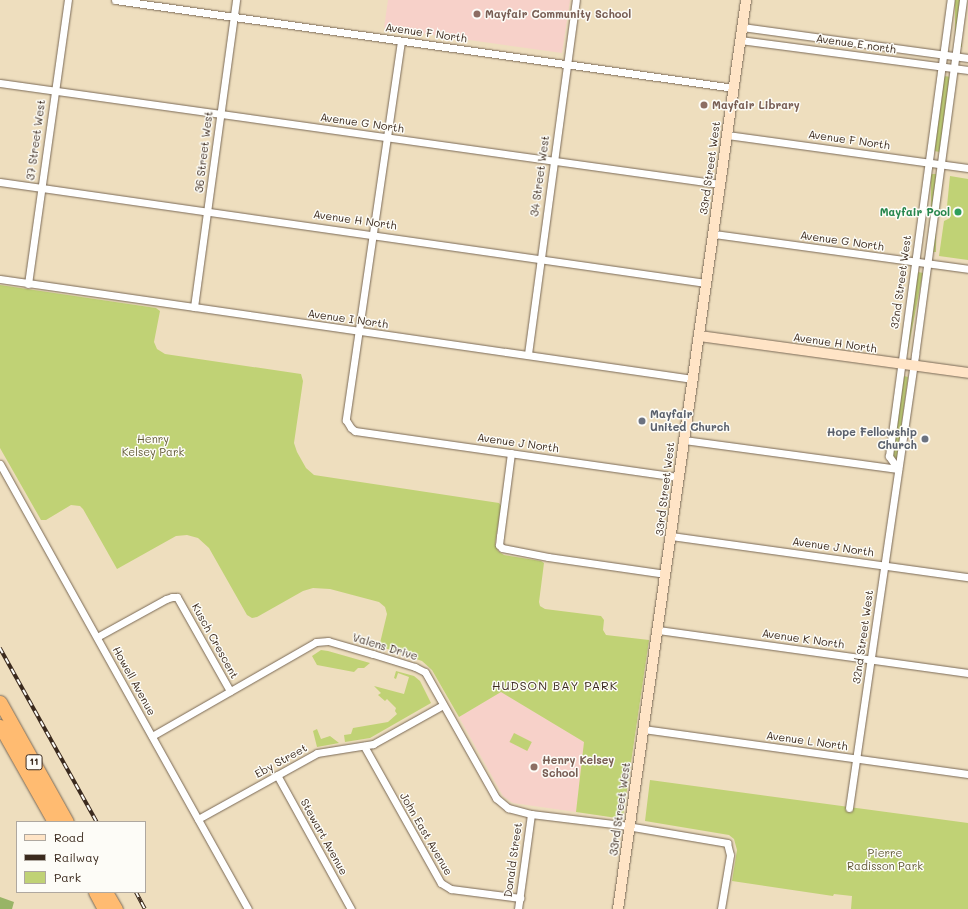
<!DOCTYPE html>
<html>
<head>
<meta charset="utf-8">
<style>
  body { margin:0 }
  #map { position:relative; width:968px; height:909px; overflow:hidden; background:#eedebe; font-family:Mali,sans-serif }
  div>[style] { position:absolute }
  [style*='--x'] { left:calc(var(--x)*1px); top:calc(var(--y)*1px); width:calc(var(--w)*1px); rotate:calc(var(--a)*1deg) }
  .built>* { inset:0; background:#f7d1c9 }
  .green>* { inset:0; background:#c0d275; transform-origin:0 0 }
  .forest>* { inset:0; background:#98b466 }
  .roads { filter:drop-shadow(0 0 1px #7a6956) drop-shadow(0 0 1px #7a6956) }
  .street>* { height:7px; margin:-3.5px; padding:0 3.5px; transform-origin:3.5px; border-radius:3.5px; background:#fff }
  .secondary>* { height:10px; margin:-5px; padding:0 5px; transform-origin:5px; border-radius:5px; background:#ffe4c6 }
  .highway>* { height:13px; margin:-6.5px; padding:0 6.5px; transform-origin:6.5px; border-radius:6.5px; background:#ffbb71 }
  .rail>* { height:3.5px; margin-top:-1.75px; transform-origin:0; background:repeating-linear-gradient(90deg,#fdfcf7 0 6px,#3b2a1e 0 12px); box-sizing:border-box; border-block:1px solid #3b2a1e }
  .dots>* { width:11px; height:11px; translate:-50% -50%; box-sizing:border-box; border:2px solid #fdfcf7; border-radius:50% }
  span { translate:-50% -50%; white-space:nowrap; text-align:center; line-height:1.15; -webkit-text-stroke:3px #fdfcf7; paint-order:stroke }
  .shield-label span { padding:1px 3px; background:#fdfcf7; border:1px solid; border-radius:3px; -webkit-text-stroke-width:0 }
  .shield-label { font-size:10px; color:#3b2a1e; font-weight:700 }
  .education-label { font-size:11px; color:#785e54; font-weight:700 }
  .left { translate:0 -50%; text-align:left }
  .street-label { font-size:11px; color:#3b2a1e }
  .leisure-label { font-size:11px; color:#27864d; font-weight:700 }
  .right { translate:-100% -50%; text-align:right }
  .worship-label { font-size:11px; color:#5b616d; font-weight:700 }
  .park-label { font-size:11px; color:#635c38 }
  .neighbourhood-label { font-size:12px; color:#3b2a1e; letter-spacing:1px }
  .legend { position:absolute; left:16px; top:821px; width:130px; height:72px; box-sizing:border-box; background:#fdfcf7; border:1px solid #afa8a0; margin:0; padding:5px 7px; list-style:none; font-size:12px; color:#3b2a1e }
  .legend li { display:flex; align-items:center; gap:8px; height:20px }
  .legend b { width:20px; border:1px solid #afa8a0 }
</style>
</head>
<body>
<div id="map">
  <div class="built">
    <i style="clip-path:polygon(388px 0,570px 0,562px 53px,384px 28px)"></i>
    <i style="clip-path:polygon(501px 692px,584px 742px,576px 812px,513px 803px,503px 796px,459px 717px)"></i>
  </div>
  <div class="green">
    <i style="left:955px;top:0;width:7px;height:47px"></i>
    <i style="clip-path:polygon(944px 76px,951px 77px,940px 152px,934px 151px)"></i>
    <i style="left:931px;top:174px;width:5px;height:78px"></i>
    <i style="clip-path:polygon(950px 176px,968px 179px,968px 260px,939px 256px,944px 221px,950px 218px,947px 206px)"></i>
    <i style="left:918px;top:272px;width:5px;height:80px;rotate:11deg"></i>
    <i style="clip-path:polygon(0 285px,156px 308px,160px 311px,154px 342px,157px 349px,165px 354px,301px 374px,303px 381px,294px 443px,297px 452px,306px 468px,314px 475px,499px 503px,501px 506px,495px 544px,498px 551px,504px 555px,541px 561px,544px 563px,539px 602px,540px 606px,545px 609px,601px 616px,604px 620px,603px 630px,606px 635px,649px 640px,623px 817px,617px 818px,576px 812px,584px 742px,501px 692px,459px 717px,432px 670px,422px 661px,382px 647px,380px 643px,387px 614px,385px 607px,379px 602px,330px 589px,313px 588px,303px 591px,257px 617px,252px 618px,247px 615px,209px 548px,198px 538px,187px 535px,176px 536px,117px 569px,83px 509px,80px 506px,71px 505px,46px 520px,41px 520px,0 448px)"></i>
    <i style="clip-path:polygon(904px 376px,908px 377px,897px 458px,892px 457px)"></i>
    <i style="clip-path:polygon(321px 650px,328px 651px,370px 663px,364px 668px,358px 668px,354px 672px,317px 665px,312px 656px)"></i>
    <i style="clip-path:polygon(396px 671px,414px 676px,420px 681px,431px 703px,370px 738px,345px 742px,344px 735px,351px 734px,353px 728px,388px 722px,397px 714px,395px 711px,396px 708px,387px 699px,385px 701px,378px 695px,381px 693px,374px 686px,404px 694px,409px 677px,398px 673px,396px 679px,394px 678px)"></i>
    <i style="clip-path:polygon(317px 729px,321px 739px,330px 736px,339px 743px,317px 747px,313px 731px)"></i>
    <i style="left:514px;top:733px;width:20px;height:10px;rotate:27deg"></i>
    <i style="clip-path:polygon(650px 780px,968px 823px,968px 909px,851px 909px,852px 896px,834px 894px,833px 896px,732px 881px,737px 850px,734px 839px,729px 835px,645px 821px)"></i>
  </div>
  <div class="forest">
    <i style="clip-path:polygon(0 897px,14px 902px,12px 909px,0 909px)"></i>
  </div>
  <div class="roads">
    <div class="street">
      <i style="--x:115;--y:0;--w:625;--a:8.09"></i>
      <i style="--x:742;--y:27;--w:228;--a:7.8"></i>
      <i style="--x:740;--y:40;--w:230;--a:7.5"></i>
      <i style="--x:401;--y:41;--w:383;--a:98.3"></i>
      <i style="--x:346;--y:420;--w:9;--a:58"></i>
      <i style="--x:351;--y:428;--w:5;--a:37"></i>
      <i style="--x:355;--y:431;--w:326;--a:8.1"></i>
      <i style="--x:0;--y:83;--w:727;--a:7.99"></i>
      <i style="--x:727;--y:135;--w:243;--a:7.8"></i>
      <i style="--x:0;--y:182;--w:713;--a:8.14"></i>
      <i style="--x:714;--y:234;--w:256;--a:7.8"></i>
      <i style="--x:0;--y:279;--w:700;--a:8.21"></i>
      <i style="--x:28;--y:284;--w:287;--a:-82"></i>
      <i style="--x:194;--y:307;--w:310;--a:-82.2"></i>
      <i style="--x:528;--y:354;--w:357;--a:-82.3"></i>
      <i style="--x:684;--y:440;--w:216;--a:7.7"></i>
      <i style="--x:511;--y:453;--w:84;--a:97.5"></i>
      <i style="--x:500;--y:536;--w:9;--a:96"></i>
      <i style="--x:499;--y:545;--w:4;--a:45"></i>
      <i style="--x:502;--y:548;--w:47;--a:11.1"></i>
      <i style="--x:548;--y:557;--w:119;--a:8.2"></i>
      <i style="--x:0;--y:464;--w:509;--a:60.87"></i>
      <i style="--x:898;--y:469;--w:16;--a:-125"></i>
      <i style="--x:889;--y:456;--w:460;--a:-82.3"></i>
      <i style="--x:671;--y:536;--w:300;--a:7.9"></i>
      <i style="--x:658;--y:630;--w:313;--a:7.9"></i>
      <i style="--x:97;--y:637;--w:79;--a:-28.8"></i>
      <i style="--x:166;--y:599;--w:6;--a:-18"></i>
      <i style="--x:172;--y:597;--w:5;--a:0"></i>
      <i style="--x:177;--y:597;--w:108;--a:60.6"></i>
      <i style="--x:643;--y:729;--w:328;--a:7.9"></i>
      <i style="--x:152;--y:736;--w:189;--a:-29.8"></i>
      <i style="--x:316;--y:642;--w:12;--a:-5"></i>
      <i style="--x:328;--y:641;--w:47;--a:16.1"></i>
      <i style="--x:373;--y:654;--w:44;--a:17.2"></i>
      <i style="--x:415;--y:667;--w:11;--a:27"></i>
      <i style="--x:425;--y:672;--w:145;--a:60.6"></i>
      <i style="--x:496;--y:798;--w:16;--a:40"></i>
      <i style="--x:508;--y:808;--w:24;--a:15"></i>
      <i style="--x:531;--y:814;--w:91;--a:7"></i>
      <i style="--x:621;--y:825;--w:108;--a:9.6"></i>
      <i style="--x:727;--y:843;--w:12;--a:76"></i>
      <i style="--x:730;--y:855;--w:55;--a:99.5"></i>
      <i style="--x:364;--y:746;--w:157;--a:60.7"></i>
      <i style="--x:441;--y:883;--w:12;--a:31"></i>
      <i style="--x:451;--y:889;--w:70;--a:7.4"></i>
      <i style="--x:277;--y:775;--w:153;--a:61.1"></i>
      <i style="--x:849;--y:808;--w:458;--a:-81.7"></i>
      <i style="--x:915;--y:355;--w:358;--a:-82.3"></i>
      <i style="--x:198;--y:819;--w:136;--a:-29"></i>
      <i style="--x:317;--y:753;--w:57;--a:-9.1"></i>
      <i style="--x:373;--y:744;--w:80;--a:-29.1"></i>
      <i style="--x:518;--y:909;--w:96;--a:-82.2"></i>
    </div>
    <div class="secondary">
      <i style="--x:699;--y:336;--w:272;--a:7.8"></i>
      <i style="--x:618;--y:909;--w:918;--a:-81.98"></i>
    </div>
    <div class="highway">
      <i style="--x:0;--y:702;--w:137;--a:60.8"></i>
      <i style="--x:0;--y:726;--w:110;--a:60.6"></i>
      <i style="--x:95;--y:892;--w:19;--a:62"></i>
      <i style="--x:106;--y:892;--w:20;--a:60"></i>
    </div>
  </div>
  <div class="rail">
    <i style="--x:0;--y:648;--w:199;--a:60.9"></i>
    <i style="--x:136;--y:892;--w:19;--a:62"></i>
  </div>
  <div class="dots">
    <i style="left:477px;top:14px;background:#8d6e63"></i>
    <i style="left:704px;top:105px;background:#8d6e63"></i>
    <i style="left:958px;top:212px;background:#2e9e5b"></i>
    <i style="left:642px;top:421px;background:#6b7280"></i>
    <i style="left:925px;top:439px;background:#6b7280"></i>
    <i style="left:534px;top:767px;background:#8d6e63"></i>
  </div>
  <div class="shield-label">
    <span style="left:34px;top:762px">11</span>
  </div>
  <div class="education-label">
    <span class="left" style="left:485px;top:14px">Mayfair Community School</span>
    <span class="left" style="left:712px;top:105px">Mayfair Library</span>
    <span class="left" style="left:542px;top:767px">Henry Kelsey<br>School</span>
  </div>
  <div class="street-label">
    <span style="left:426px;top:33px;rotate:8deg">Avenue F North</span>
    <span style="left:856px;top:44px;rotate:8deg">Avenue E north</span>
    <span style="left:362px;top:123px;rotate:8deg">Avenue G North</span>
    <span style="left:36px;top:140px;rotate:-82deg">37 Street West</span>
    <span style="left:849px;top:140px;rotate:8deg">Avenue F North</span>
    <span style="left:204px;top:152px;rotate:-83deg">36 Street West</span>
    <span style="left:710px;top:168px;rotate:-82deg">33rd Street West</span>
    <span style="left:540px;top:176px;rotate:-82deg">34 Street West</span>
    <span style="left:355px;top:220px;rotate:8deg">Avenue H North</span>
    <span style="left:842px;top:241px;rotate:8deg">Avenue G North</span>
    <span style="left:901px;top:282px;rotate:-82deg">32nd Street West</span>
    <span style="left:348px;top:319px;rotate:8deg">Avenue I North</span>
    <span style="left:835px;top:343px;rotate:8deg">Avenue H North</span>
    <span style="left:518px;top:443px;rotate:8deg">Avenue J North</span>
    <span style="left:665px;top:489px;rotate:-83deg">33rd Street West</span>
    <span style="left:833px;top:547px;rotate:8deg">Avenue J North</span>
    <span style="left:863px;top:637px;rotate:-82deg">32nd Street West</span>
    <span style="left:803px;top:639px;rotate:8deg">Avenue K North</span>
    <span style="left:215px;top:641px;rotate:61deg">Kusch Crescent</span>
    <span style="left:385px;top:647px;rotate:17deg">Valens Drive</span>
    <span style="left:134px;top:681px;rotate:61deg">Howell Avenue</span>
    <span style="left:807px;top:741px;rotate:8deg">Avenue L North</span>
    <span style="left:281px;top:761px;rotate:-29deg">Eby Street</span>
    <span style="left:620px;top:809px;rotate:-82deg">33rd Street West</span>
    <span style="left:426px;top:834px;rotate:60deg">John East Avenue</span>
    <span style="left:324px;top:837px;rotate:61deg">Stewart Avenue</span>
    <span style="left:513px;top:860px;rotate:-82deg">Donald Street</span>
  </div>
  <div class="leisure-label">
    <span class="right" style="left:950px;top:212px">Mayfair Pool</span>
  </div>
  <div class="worship-label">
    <span class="left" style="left:650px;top:421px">Mayfair<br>United Church</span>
    <span class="right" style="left:917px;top:439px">Hope Fellowship<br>Church</span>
  </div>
  <div class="park-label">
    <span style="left:153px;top:446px">Henry<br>Kelsey Park</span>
    <span style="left:885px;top:860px">Pierre<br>Radisson Park</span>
  </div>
  <div class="neighbourhood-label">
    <span style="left:555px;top:686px">HUDSON BAY PARK</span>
  </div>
  <ul class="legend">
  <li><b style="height:5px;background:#ffe4c6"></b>Road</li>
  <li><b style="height:5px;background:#3b2a1e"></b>Railway</li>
  <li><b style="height:11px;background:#c0d275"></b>Park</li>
  </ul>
</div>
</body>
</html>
